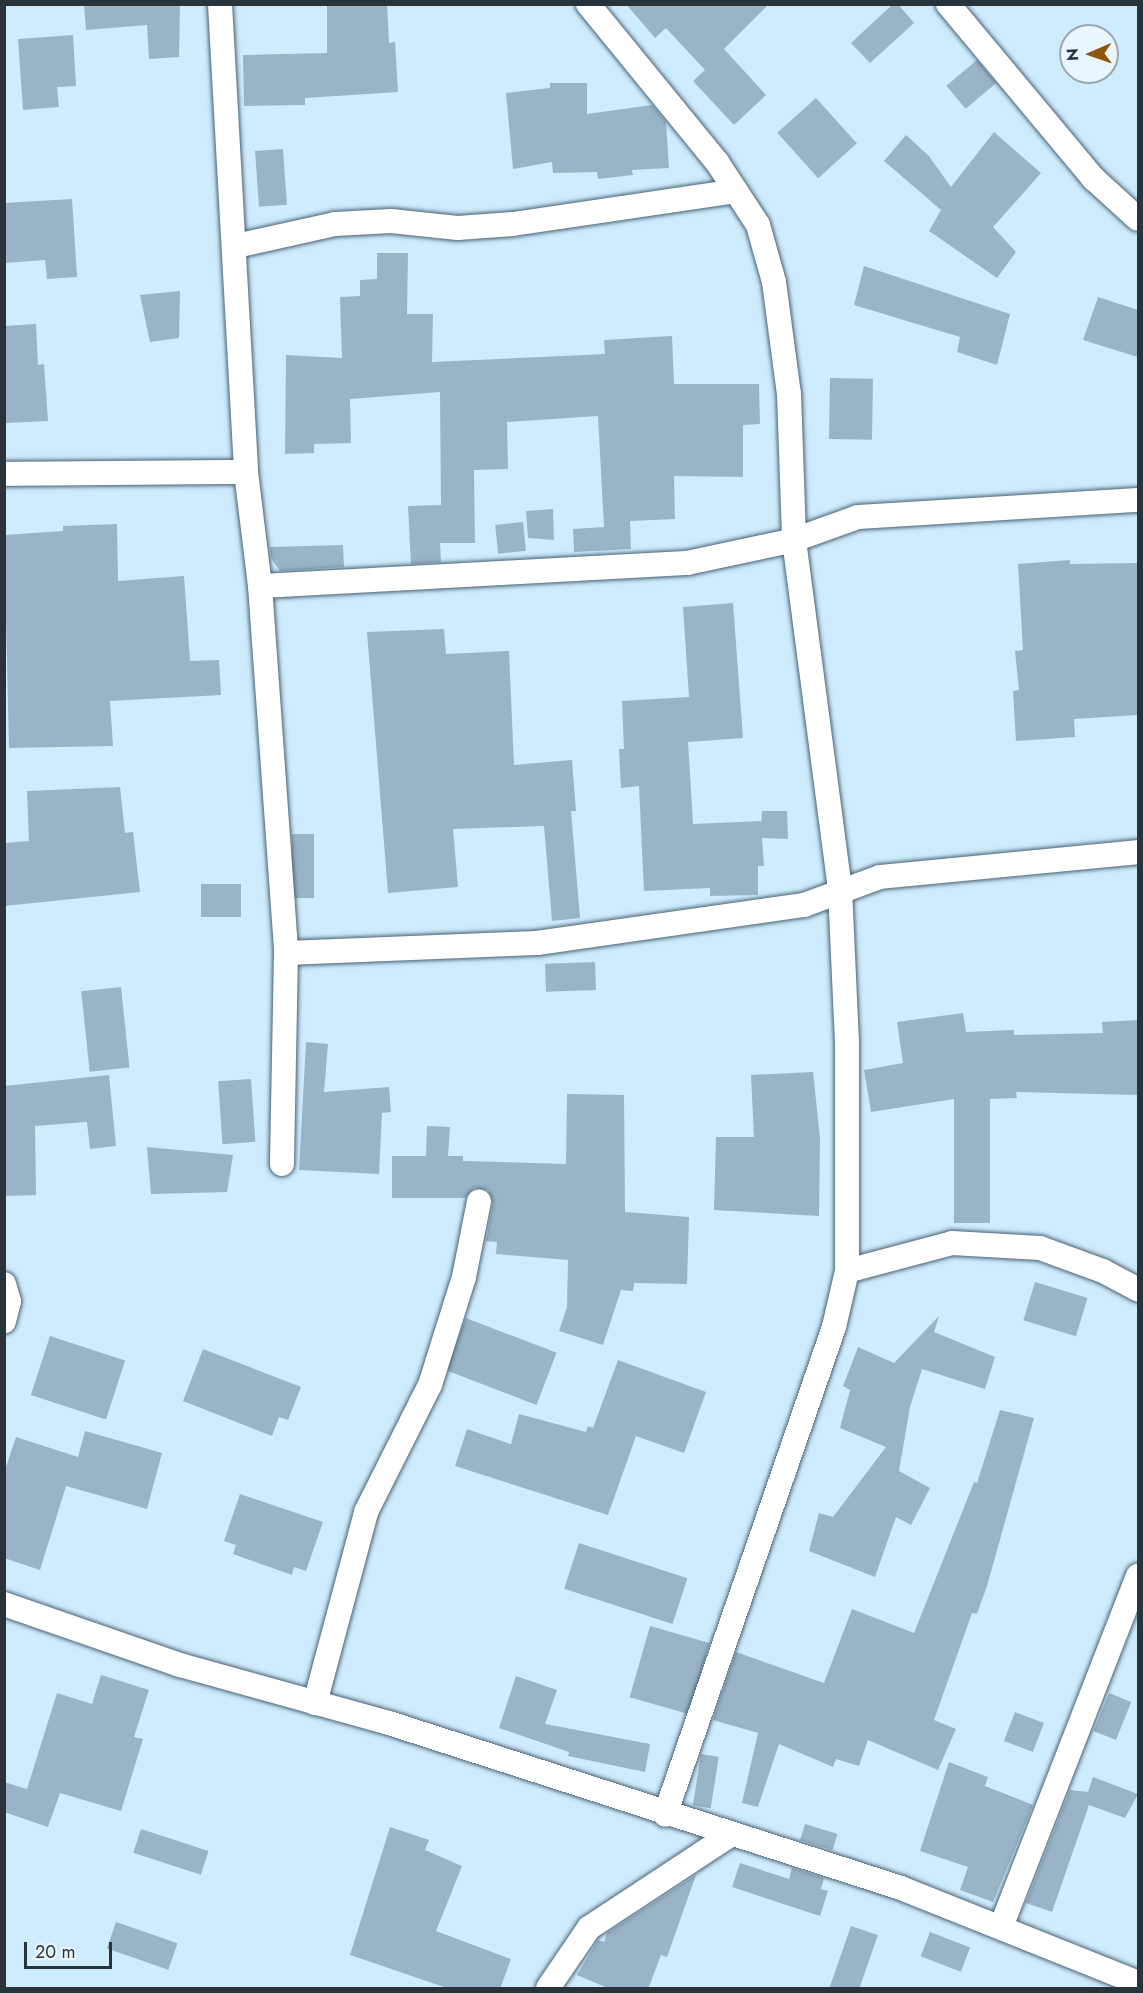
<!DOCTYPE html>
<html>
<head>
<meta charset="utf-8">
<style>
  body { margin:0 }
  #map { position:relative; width:1143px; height:1993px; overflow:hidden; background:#cfebfe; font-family:Jost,sans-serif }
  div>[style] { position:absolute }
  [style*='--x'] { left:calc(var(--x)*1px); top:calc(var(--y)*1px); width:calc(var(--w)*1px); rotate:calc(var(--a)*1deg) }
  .building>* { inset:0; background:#99b4c6; transform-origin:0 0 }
  .roads { filter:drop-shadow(0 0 2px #496273) drop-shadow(0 0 2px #496273) }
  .street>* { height:24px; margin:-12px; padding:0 12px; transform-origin:12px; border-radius:12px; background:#fff }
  span { translate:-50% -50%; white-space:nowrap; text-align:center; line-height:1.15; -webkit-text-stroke:6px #eaf6fd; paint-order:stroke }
  .frame { position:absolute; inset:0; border:6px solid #28333a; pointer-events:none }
  .north { position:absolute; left:1059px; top:24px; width:60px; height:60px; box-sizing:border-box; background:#eaf6fd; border:2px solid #9ca8af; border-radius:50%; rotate:268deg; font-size:16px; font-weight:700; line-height:24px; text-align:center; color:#28333a }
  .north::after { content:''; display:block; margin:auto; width:21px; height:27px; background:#8f5611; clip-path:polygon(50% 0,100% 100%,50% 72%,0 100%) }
  .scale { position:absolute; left:24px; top:1942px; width:88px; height:27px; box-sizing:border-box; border:3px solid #28333a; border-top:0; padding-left:8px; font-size:18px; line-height:21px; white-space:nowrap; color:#28333a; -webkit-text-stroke:4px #eaf6fd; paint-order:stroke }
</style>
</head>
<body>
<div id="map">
  <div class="building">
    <i style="clip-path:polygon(84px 4px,180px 4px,179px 57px,149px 59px,147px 25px,86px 30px)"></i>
    <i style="clip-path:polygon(327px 4px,387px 4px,389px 43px,395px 42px,398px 92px,305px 98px,305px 105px,244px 106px,243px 55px,327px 53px)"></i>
    <i style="clip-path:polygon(626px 4px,769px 4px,724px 49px,766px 95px,734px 125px,693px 81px,705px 70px,666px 28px,655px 38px)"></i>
    <i style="clip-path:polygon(893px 4px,898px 4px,914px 23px,870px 63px,851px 43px)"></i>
    <i style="clip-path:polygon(73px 35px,76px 86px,57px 87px,59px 107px,23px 110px,18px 39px)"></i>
    <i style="left:977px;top:60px;width:30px;height:40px;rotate:50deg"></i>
    <i style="clip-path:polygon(550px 83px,587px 83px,587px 114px,652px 105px,666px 122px,669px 168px,632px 170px,633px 175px,598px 179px,597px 172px,553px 173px,552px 162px,513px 169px,506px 93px,550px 88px)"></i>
    <i style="left:816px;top:98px;width:61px;height:52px;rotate:48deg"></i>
    <i style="clip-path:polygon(994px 132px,1041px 173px,993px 227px,1016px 252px,997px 278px,929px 231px,941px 210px,884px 161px,906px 135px,929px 156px,951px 187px)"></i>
    <i style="left:283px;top:149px;width:56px;height:28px;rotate:86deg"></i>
    <i style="clip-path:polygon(72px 199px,77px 277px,47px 279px,45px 260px,4px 263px,4px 203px)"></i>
    <i style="clip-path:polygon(377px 253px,408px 253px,407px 314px,433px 314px,432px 362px,605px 354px,604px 340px,672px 336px,674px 384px,759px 384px,760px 424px,743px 425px,743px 477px,674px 476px,675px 519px,630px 521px,631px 549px,574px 552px,573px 529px,604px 527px,598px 416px,507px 422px,508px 469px,474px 470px,475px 543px,440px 543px,441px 562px,411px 564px,408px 506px,441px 505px,440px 392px,350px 399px,351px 443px,314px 444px,314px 453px,285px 454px,286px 355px,342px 358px,340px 297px,360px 296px,360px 280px,377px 279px)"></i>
    <i style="clip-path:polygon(864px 266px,1010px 314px,997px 365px,957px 352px,960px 337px,854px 305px)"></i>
    <i style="clip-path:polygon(180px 291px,179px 338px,150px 342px,140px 295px)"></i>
    <i style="clip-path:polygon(1098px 297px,1138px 310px,1138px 357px,1083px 340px)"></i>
    <i style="clip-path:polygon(36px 324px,38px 365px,44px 364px,48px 421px,4px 423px,4px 326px)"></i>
    <i style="left:830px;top:378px;width:43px;height:61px;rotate:1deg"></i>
    <i style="clip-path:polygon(553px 509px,554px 540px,528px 538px,526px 511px)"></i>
    <i style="left:523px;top:522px;width:29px;height:28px;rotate:84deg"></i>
    <i style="clip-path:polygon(117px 524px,118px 581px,184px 576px,190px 661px,219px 660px,221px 695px,110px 701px,113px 746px,9px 748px,4px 535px,63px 531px,63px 526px)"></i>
    <i style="clip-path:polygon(343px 545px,344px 567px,280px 571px,271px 558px,270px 547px)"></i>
    <i style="clip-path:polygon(1070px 560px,1070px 564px,1138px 563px,1138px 715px,1074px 719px,1075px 737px,1016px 741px,1013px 691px,1019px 690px,1015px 651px,1023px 650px,1018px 564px)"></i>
    <i style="clip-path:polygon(733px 603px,743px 738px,688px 742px,693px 824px,761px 821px,761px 826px,762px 811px,787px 811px,788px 839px,762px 838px,764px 866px,758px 866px,758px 895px,710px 896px,710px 888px,644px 891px,639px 786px,621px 788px,619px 749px,624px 749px,622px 701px,689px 697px,683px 607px)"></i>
    <i style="clip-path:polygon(444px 629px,446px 654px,509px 651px,514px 765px,572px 760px,576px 811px,571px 811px,580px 918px,552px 921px,544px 826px,453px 829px,458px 887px,388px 893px,367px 632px)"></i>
    <i style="clip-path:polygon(120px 787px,125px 833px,133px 832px,140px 892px,4px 906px,4px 843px,29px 841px,27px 791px)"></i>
    <i style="left:292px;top:834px;width:22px;height:64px"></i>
    <i style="left:241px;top:884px;width:33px;height:40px;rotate:90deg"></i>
    <i style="left:595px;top:962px;width:28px;height:50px;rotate:88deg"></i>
    <i style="left:121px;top:987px;width:81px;height:40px;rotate:84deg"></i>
    <i style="clip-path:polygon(963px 1013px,966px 1032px,1014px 1030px,1014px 1035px,1103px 1033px,1102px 1022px,1138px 1020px,1138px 1095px,1016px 1092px,1017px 1098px,990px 1099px,990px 1223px,954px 1223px,954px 1099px,871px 1112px,864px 1070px,903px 1063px,897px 1022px)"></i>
    <i style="clip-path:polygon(306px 1042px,328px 1044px,324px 1092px,389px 1087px,391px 1112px,382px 1113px,379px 1174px,299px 1170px)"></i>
    <i style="clip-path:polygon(813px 1072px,820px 1138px,819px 1216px,714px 1210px,716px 1137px,754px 1137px,751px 1075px)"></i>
    <i style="clip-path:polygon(109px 1075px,116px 1146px,90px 1149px,87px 1122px,35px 1126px,36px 1195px,4px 1196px,4px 1086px)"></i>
    <i style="left:251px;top:1079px;width:63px;height:33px;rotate:86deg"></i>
    <i style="clip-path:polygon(567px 1094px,624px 1095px,625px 1212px,689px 1217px,687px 1284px,634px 1283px,633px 1291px,621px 1290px,603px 1345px,559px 1331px,567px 1307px,568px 1260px,496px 1254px,497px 1242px,486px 1241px,493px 1203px,488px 1190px,474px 1188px,465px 1198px,392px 1198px,392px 1156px,426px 1156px,427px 1126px,450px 1127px,448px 1156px,463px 1156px,463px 1161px,566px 1164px)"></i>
    <i style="clip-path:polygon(147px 1147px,233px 1155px,227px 1192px,151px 1194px)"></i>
    <i style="left:1035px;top:1282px;width:55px;height:40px;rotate:17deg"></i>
    <i style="clip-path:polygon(939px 1316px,934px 1332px,995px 1357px,985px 1389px,922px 1369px,910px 1407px,899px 1471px,930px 1488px,911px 1525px,896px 1517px,875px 1577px,809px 1551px,819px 1513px,833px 1517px,886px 1447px,840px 1428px,850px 1390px,843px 1386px,858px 1347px,894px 1363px)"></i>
    <i style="left:466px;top:1318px;width:97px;height:56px;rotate:21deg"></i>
    <i style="left:50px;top:1336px;width:79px;height:62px;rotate:18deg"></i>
    <i style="clip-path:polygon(203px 1349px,301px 1387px,288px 1420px,279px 1417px,272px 1436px,183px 1401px)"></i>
    <i style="clip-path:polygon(618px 1360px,706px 1392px,684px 1453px,636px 1436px,608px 1515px,455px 1466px,467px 1429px,511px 1444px,519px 1414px,586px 1432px,588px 1426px,593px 1428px)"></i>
    <i style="clip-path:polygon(1000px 1410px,1034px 1418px,987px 1586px,977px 1614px,972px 1613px,934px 1720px,956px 1729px,938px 1770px,868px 1740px,859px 1766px,836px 1759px,833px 1767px,779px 1744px,758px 1807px,742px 1803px,758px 1733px,713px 1720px,736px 1652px,824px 1683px,852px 1609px,914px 1633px,974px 1482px,977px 1483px)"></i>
    <i style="clip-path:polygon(85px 1431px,162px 1453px,147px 1509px,66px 1486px,40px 1570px,4px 1558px,4px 1473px,16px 1437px,78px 1457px)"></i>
    <i style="clip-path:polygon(240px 1494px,323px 1522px,306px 1571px,294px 1567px,292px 1575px,233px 1554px,236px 1545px,224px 1541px)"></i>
    <i style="left:579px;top:1543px;width:114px;height:48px;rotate:18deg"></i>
    <i style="left:650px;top:1626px;width:62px;height:74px;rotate:16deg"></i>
    <i style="clip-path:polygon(101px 1675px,149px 1690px,134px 1737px,143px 1739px,121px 1811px,60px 1793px,48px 1827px,4px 1812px,4px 1782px,27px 1789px,57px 1693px,92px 1704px)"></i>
    <i style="clip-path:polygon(516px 1676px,557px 1690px,545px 1724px,650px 1744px,645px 1772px,568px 1756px,569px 1752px,499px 1728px)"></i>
    <i style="left:1109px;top:1693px;width:24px;height:41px;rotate:22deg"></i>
    <i style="left:1015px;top:1712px;width:31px;height:31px;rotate:21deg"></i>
    <i style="left:701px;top:1754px;width:18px;height:52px;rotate:9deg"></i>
    <i style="clip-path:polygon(949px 1762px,988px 1777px,985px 1786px,1033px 1805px,993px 1902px,960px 1890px,968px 1867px,920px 1851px)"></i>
    <i style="clip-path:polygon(1093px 1777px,1138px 1794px,1125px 1818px,1089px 1805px,1052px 1912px,1026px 1903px,1070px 1790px,1088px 1792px)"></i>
    <i style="left:805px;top:1824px;width:34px;height:17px;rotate:17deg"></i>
    <i style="clip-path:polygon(390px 1827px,429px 1840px,425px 1850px,462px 1866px,436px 1931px,511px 1959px,500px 1989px,450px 1989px,350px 1955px)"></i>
    <i style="left:141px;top:1829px;width:71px;height:25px;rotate:18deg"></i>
    <i style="clip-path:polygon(740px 1863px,789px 1879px,792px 1868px,824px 1878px,821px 1889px,828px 1891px,820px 1916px,732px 1887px)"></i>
    <i style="clip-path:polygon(696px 1875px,667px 1957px,661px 1955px,648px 1989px,610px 1989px,577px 1975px,598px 1940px,604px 1942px,607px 1933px)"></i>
    <i style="left:116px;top:1922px;width:65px;height:28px;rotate:19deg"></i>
    <i style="clip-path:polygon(851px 1926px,878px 1935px,859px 1989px,829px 1989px)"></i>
    <i style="left:930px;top:1932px;width:43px;height:26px;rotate:21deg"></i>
  </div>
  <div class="roads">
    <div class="street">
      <i style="--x:220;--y:4;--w:469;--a:86.8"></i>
      <i style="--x:246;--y:472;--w:115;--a:83"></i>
      <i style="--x:260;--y:586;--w:368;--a:85.9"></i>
      <i style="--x:286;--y:953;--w:211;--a:91.1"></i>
      <i style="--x:588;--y:4;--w:204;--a:50.8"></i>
      <i style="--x:717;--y:162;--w:75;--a:56.9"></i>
      <i style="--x:758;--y:225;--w:59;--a:74.3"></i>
      <i style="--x:774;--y:282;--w:113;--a:82.4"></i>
      <i style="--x:789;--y:394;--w:146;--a:88"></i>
      <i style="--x:794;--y:540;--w:352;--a:82.5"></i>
      <i style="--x:840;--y:889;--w:152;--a:87.4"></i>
      <i style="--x:847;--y:1041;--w:230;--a:90"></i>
      <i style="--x:847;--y:1271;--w:57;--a:103.1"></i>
      <i style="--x:834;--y:1327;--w:516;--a:109.1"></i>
      <i style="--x:948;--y:4;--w:228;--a:50.2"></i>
      <i style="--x:1094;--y:179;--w:59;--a:42.3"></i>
      <i style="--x:236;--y:246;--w:101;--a:-12.5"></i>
      <i style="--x:335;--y:224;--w:56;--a:-3.1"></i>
      <i style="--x:391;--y:221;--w:67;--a:6"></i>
      <i style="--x:458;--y:228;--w:55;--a:-4.2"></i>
      <i style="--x:513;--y:224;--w:225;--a:-8.4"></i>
      <i style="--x:4;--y:474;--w:242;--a:-0.5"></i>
      <i style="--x:260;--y:586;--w:428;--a:-3.1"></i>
      <i style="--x:687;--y:563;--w:109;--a:-12.1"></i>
      <i style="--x:794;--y:540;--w:68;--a:-19.8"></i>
      <i style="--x:858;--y:517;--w:281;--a:-3.5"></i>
      <i style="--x:286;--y:953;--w:251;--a:-2.3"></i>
      <i style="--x:537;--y:943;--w:270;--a:-8.1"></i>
      <i style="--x:804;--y:905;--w:81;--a:-20.2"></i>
      <i style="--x:880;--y:877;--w:259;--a:-5.5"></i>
      <i style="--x:847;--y:1271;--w:109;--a:-14.9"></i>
      <i style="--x:952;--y:1243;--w:88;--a:3.3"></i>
      <i style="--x:1040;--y:1248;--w:67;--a:20.1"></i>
      <i style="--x:1103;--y:1271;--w:40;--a:28"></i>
      <i style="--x:4;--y:1284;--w:18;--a:74"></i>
      <i style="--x:9;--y:1301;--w:21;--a:104"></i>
      <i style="--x:4;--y:1604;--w:186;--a:19.1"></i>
      <i style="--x:180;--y:1665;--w:217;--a:15.5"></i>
      <i style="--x:389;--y:1723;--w:538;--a:17.86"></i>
      <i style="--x:901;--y:1888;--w:255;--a:21.8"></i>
      <i style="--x:315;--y:1703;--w:198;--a:-75"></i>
      <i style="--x:366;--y:1512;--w:142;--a:-63.3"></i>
      <i style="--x:430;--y:1385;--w:113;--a:-72.5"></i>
      <i style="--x:464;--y:1277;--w:77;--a:-78.8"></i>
      <i style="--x:1001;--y:1927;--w:377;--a:-68.7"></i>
      <i style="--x:548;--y:1988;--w:73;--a:-55.7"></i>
      <i style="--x:589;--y:1928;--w:169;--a:-33.4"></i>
    </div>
  </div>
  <div class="frame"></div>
  <div class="north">N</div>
  <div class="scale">20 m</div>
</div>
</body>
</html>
